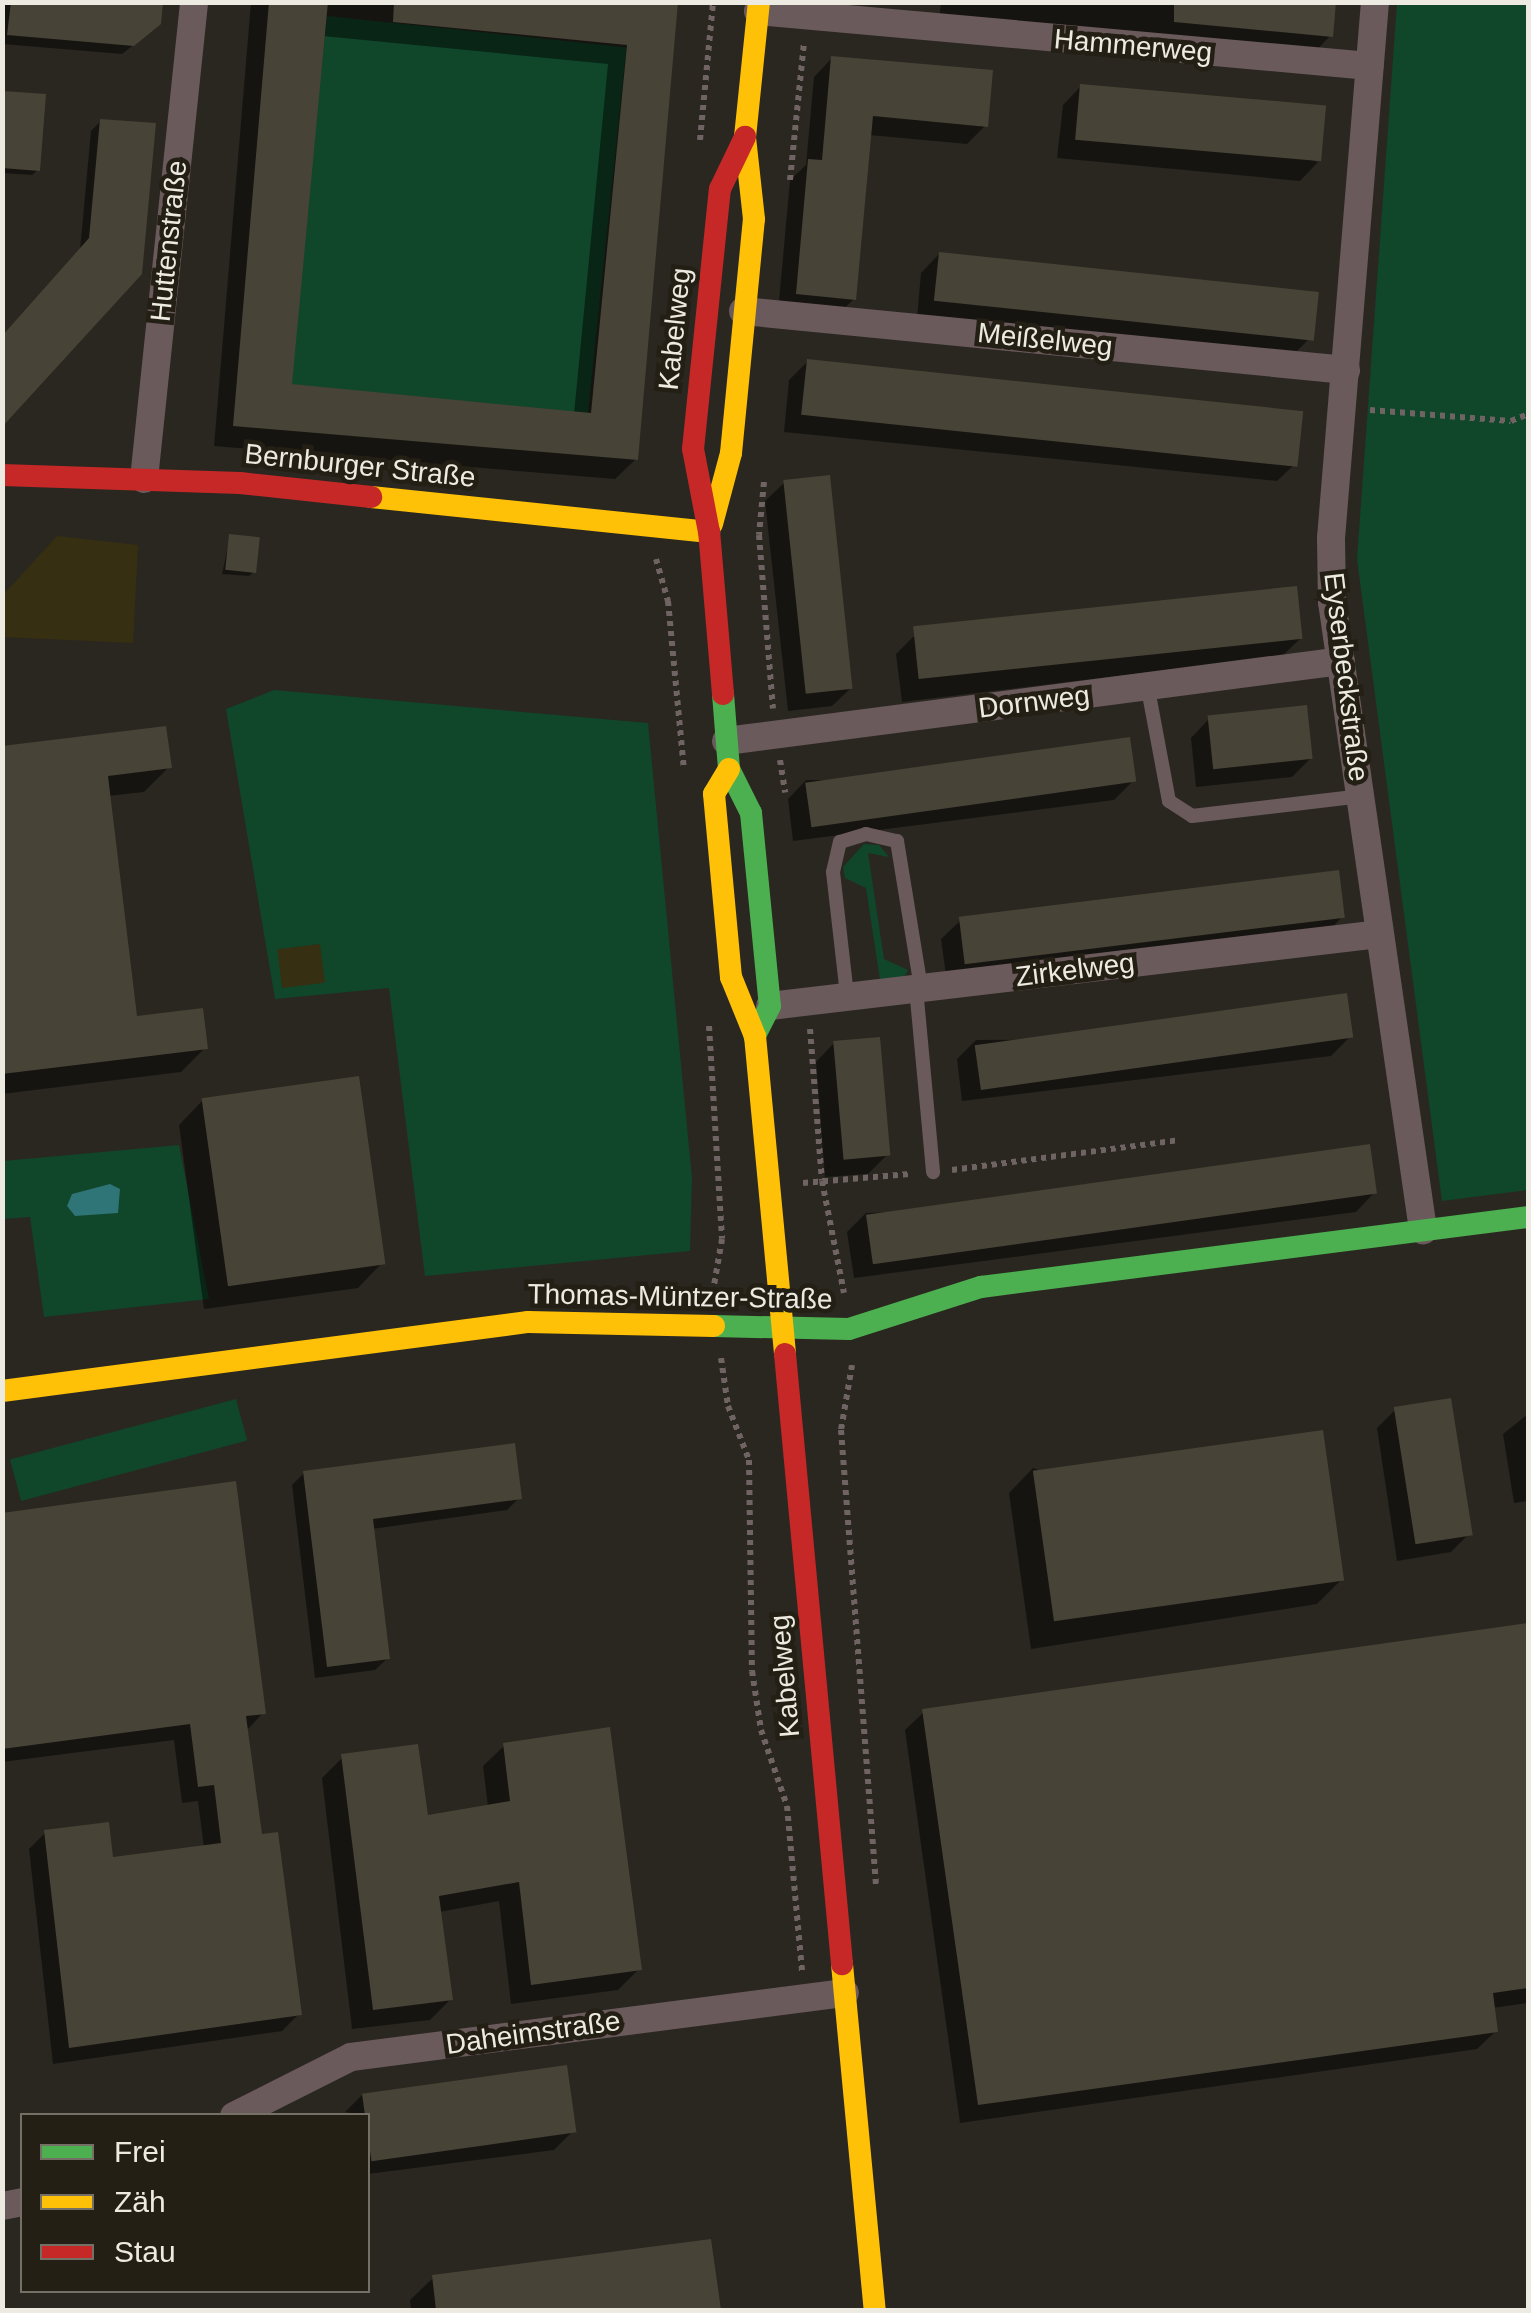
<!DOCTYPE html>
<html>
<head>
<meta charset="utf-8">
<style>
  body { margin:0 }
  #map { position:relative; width:1531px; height:2313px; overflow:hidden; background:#2a2720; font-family:Helvetica,sans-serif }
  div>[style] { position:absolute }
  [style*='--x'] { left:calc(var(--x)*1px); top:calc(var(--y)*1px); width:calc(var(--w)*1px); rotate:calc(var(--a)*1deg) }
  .green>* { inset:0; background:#10462a; transform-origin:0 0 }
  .sand>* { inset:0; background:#362f11; transform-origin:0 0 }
  .water>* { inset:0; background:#2f7476 }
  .shadow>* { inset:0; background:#0007 }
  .building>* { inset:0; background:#474336; transform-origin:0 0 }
  .path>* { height:6px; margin-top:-3px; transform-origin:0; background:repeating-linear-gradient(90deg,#6f6363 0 5px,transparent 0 10px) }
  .lane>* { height:14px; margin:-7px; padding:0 7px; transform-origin:7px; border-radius:7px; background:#6b5a5c }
  .street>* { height:28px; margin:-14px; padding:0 14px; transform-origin:14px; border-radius:14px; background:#6b5a5c }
  .fast>* { height:22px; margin:-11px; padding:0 11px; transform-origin:11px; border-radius:11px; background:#4caf50 }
  .slow>* { height:22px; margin:-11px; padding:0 11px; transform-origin:11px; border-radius:11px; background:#ffc107 }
  .jam>* { height:22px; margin:-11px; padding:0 11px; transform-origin:11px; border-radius:11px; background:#c62828 }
  span { translate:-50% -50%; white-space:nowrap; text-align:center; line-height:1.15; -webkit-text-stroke:9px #231f14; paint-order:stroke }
  .street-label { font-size:28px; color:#edeae2 }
  .frame { position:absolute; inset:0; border:5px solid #edeae2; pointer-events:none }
  .legend { position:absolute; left:20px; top:2113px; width:350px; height:180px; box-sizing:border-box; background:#231f14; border:2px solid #747066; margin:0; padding:12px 18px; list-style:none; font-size:30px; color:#edeae2 }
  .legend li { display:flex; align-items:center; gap:20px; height:50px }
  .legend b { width:50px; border:2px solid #747066 }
</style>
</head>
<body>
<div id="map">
  <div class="green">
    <i style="clip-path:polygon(1397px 3px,1528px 3px,1528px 1190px,1442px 1201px,1357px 559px)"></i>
    <i style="left:327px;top:16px;width:301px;height:370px;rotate:6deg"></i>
    <i style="clip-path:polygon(274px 690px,648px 723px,692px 1178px,690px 1251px,425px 1276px,389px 988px,275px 999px,226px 709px)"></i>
    <i style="clip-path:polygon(864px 844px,879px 845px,889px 857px,868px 853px,884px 959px,908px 970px,902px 981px,881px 986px,866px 888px,845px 878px,843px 867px)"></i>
    <i style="clip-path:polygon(179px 1145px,209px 1299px,44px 1317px,30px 1217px,3px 1219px,3px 1161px)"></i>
    <i style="left:236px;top:1399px;width:43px;height:234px;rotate:75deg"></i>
  </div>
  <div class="sand">
    <i style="clip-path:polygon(57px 536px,138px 545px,133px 643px,3px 637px,3px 595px)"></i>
    <i style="left:320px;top:944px;width:39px;height:43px;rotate:83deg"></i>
  </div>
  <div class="water">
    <i style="clip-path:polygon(110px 1184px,120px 1189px,118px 1213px,75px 1216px,67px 1206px,72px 1194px)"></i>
  </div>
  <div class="shadow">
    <i style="clip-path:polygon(2px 2px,161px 2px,149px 33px,122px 54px,2px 44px)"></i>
    <i style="clip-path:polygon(evenodd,251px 2px,674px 2px,636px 459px,615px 479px,214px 446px,251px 2px,323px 36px,608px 64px,574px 414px,289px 386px,323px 36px)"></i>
    <i style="clip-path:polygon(941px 2px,1333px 2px,1330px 36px,1312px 55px,939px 20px)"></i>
    <i style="clip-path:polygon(832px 58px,985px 126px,967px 144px,869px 135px,854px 299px,835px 317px,778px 312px,790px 180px,806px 165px,814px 77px)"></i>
    <i style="clip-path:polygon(1081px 86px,1318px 162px,1300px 181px,1057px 158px,1063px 105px)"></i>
    <i style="clip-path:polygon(2px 93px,38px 170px,32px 175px,2px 173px)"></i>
    <i style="clip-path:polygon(101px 121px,140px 273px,80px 250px,91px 131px)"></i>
    <i style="clip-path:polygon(939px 254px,1312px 336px,1293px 355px,917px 318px,921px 273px)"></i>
    <i style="clip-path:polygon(808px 361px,1296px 463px,1277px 481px,784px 432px,789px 380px)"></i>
    <i style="clip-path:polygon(784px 483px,851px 688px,832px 706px,788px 711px,765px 501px)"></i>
    <i style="clip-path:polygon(230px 537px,255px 571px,249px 576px,222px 574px)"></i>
    <i style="clip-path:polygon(915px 635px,1301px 638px,1282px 656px,902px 702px,896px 654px)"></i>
    <i style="clip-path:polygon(1209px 719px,1311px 758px,1292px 777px,1196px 787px,1191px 738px)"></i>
    <i style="clip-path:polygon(2px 749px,169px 767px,144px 792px,108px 796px,135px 1019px,205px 1048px,181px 1072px,2px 1094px)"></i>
    <i style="clip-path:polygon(806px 780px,1133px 781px,1114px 800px,793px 841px,788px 799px)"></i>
    <i style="clip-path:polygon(1342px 917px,1324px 936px,947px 983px,941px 939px,960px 921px)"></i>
    <i style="clip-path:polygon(1350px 1037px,1331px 1056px,962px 1101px,957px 1059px,976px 1040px)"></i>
    <i style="clip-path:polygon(834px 1043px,887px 1155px,868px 1174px,825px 1177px,816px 1062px)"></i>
    <i style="clip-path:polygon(203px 1100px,382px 1263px,358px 1288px,204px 1309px,179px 1125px)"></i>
    <i style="clip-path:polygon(1374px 1193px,1356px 1212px,854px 1278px,847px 1232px,866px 1213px)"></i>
    <i style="clip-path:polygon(1395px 1410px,1469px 1534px,1451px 1552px,1397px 1561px,1377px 1428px)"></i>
    <i style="clip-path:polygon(1528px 1414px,1528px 1501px,1514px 1503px,1503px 1434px)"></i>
    <i style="clip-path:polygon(1033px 1468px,1342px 1579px,1317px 1604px,1031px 1649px,1009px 1493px)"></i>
    <i style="clip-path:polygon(304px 1473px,519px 1498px,507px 1510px,372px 1529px,388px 1658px,375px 1670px,315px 1678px,292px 1485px)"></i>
    <i style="clip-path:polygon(2px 1515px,263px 1713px,246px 1731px,260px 1837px,299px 2014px,282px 2031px,53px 2064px,29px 1849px,46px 1832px,111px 1860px,204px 1848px,198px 1801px,182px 1803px,174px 1740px,2px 1762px)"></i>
    <i style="clip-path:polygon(1528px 1626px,1528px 2003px,1492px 2008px,1496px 2031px,1477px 2049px,960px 2123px,905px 1730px,924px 1712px)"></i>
    <i style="clip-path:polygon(504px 1746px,639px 1969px,618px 1990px,511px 2004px,499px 1901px,439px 1912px,451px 1999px,430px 2020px,352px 2029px,322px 1778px,343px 1757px,426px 1818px,488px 1807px,483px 1766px)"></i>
    <i style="clip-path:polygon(363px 2094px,573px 2131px,554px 2150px,368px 2174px,368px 2116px,345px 2112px)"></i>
    <i style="clip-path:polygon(709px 2241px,718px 2310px,411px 2310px,410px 2300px,433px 2278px)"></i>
  </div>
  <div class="building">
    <i style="clip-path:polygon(11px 2px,163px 2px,161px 24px,134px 46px,7px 35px)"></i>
    <i style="clip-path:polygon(269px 2px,328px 2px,292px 384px,591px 413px,627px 45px,393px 22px,394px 2px,678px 2px,638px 460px,233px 426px)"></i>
    <i style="clip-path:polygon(1174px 2px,1336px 2px,1333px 37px,1174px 22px)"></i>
    <i style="clip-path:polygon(831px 56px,993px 70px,988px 127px,873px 116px,856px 300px,796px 294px,808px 159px,822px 160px)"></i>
    <i style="left:1080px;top:84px;width:247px;height:56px;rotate:5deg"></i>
    <i style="clip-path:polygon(2px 91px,46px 94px,40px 171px,2px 168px)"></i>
    <i style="clip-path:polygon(100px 119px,156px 123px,142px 274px,2px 427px,2px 336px,89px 238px)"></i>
    <i style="left:939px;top:252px;width:382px;height:49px;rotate:6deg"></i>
    <i style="left:807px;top:359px;width:499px;height:56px;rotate:6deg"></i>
    <i style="left:830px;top:475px;width:215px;height:47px;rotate:84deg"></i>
    <i style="left:229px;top:534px;width:31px;height:36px;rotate:6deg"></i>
    <i style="left:1297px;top:586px;width:53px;height:386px;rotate:84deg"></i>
    <i style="left:1307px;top:705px;width:54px;height:100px;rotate:84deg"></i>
    <i style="clip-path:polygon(166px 726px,172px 768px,108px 776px,137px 1016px,203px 1008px,208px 1049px,2px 1074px,2px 746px)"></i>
    <i style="left:1130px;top:737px;width:45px;height:328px;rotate:82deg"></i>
    <i style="left:1339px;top:870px;width:48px;height:383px;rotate:83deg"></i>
    <i style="left:1347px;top:993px;width:45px;height:376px;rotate:82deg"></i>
    <i style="left:880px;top:1037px;width:119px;height:47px;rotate:85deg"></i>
    <i style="left:359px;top:1076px;width:190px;height:159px;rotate:82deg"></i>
    <i style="left:1370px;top:1144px;width:50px;height:509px;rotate:82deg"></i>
    <i style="left:1451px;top:1398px;width:139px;height:58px;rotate:81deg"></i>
    <i style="left:1323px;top:1430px;width:152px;height:293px;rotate:82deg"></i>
    <i style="clip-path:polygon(515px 1443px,522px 1499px,373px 1519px,390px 1659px,327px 1667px,303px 1471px)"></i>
    <i style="clip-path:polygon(236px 1481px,266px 1714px,246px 1716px,262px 1834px,278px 1832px,302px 2015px,69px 2048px,44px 1830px,109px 1822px,113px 1857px,221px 1843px,214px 1785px,198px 1787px,190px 1724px,2px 1749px,2px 1513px)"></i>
    <i style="clip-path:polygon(1528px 1623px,1528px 1988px,1493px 1993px,1498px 2032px,978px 2105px,922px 1709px)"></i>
    <i style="clip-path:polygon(610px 1727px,642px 1970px,531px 1985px,519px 1882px,439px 1896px,453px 2000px,373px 2010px,341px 1754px,418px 1744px,428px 1815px,510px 1801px,503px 1743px)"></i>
    <i style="left:567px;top:2065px;width:68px;height:207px;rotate:82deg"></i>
    <i style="clip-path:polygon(711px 2239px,721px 2310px,436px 2310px,432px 2275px)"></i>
  </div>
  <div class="path">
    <i style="--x:700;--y:140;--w:139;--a:-84.6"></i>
    <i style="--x:790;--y:180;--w:138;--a:-84.2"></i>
    <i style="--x:1370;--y:410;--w:141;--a:4.5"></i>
    <i style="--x:1511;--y:421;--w:18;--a:-22"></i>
    <i style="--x:764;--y:482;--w:53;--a:95.4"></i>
    <i style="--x:759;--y:535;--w:174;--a:85.4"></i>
    <i style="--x:656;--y:559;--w:44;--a:74.1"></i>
    <i style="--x:668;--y:601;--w:169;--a:84.6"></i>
    <i style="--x:780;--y:760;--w:33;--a:81"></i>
    <i style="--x:709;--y:1026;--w:213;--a:86.5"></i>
    <i style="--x:722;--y:1239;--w:53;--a:99.8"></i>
    <i style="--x:810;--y:1029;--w:152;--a:85.5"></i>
    <i style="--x:822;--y:1181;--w:114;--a:78.9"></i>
    <i style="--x:952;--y:1170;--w:229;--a:-7.5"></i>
    <i style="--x:803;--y:1183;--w:107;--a:-4.8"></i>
    <i style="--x:721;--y:1358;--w:49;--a:81.7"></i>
    <i style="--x:728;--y:1406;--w:58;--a:68.7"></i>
    <i style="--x:749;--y:1460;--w:211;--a:89.2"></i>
    <i style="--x:752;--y:1671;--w:60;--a:81.3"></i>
    <i style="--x:761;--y:1730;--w:80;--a:71.1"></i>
    <i style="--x:787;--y:1806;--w:166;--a:84.8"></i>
    <i style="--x:852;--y:1365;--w:66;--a:99.6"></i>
    <i style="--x:841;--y:1430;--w:456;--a:85.6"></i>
  </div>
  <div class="lane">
    <i style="--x:1148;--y:689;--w:114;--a:79.4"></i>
    <i style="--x:1169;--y:801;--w:27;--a:33"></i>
    <i style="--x:1192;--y:816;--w:171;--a:-6.7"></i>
    <i style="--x:916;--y:988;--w:185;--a:84.7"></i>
    <i style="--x:847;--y:995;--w:124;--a:-96.5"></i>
    <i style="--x:833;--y:872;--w:31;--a:-77"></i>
    <i style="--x:840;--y:842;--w:27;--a:-17"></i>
    <i style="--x:866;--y:834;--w:32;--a:13"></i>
    <i style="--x:897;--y:841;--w:149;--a:80.7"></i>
  </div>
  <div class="street">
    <i style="--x:1375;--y:2;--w:538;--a:94.69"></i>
    <i style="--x:1331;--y:538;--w:64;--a:89.1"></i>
    <i style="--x:1332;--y:602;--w:635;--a:81.75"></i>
    <i style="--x:758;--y:11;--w:614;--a:5.14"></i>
    <i style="--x:743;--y:311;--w:606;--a:5.59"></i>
    <i style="--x:144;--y:479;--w:480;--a:-84"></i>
    <i style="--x:726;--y:741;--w:620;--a:-7.41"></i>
    <i style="--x:770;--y:1006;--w:613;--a:-6.74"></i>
    <i style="--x:234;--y:2116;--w:131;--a:-26.8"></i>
    <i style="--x:351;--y:2057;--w:498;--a:-7.4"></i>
    <i style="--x:2;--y:2206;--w:20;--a:-11"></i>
  </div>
  <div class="fast">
    <i style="--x:723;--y:694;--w:75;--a:85.4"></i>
    <i style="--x:729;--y:769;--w:49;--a:63.4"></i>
    <i style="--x:751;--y:813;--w:194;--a:84.4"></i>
    <i style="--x:770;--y:1006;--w:34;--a:117"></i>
    <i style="--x:714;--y:1326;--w:135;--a:1.3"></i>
    <i style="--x:849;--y:1329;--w:139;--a:-17.7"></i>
    <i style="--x:981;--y:1287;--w:551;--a:-7.29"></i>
  </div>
  <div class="slow">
    <i style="--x:371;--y:497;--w:340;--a:5.9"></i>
    <i style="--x:712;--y:524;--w:73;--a:-75"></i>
    <i style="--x:731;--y:453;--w:235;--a:-84.4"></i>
    <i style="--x:754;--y:219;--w:82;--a:-96.3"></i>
    <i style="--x:745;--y:137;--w:136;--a:-84.1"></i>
    <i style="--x:729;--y:769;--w:29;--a:121"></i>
    <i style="--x:714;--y:794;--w:184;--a:84.7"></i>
    <i style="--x:731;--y:977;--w:64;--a:67.9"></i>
    <i style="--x:755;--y:1036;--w:319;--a:84.6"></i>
    <i style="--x:2;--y:1391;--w:531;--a:-7.47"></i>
    <i style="--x:528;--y:1322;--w:186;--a:1.2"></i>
    <i style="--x:842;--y:1964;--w:348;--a:84.6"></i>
  </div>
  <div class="jam">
    <i style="--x:2;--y:475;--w:238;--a:1.9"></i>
    <i style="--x:240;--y:483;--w:132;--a:6.1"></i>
    <i style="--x:723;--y:694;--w:163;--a:-94.9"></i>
    <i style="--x:709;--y:532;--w:85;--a:-100.9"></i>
    <i style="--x:693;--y:449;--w:261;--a:-84.1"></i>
    <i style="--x:720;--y:189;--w:58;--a:-64.3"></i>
    <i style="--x:785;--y:1354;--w:613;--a:84.66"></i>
  </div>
  <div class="street-label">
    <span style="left:1133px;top:46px;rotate:5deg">Hammerweg</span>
    <span style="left:169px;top:241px;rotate:-84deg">Huttenstraße</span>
    <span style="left:675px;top:329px;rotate:-84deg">Kabelweg</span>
    <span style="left:1045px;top:340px;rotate:6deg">Meißelweg</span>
    <span style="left:360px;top:466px;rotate:6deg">Bernburger Straße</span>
    <span style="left:1346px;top:677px;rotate:83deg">Eyserbeckstraße</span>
    <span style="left:1034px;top:702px;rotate:-7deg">Dornweg</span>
    <span style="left:1075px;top:970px;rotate:-7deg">Zirkelweg</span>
    <span style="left:680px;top:1297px;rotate:1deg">Thomas-Müntzer-Straße</span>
    <span style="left:785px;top:1676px;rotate:-95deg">Kabelweg</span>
    <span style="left:533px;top:2033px;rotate:-8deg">Daheimstraße</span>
  </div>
  <div class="frame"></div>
  <ul class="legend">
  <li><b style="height:12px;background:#4caf50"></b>Frei</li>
  <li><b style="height:12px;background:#ffc107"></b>Zäh</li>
  <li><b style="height:12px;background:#c62828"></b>Stau</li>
  </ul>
</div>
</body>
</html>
